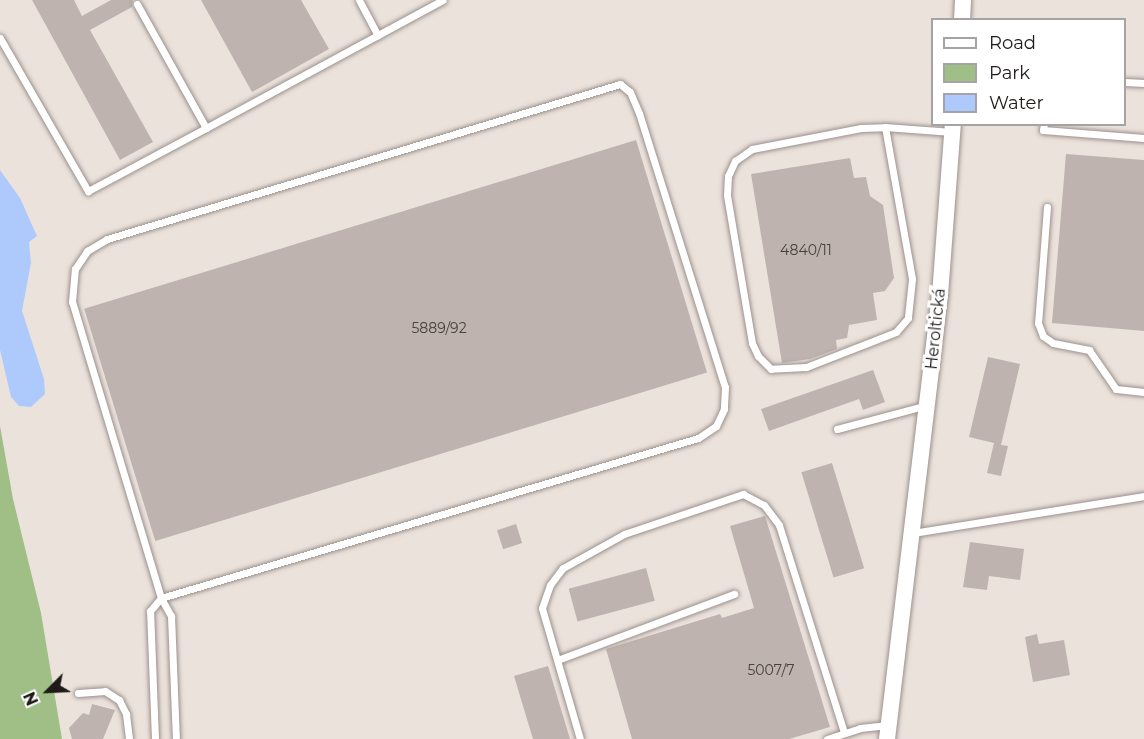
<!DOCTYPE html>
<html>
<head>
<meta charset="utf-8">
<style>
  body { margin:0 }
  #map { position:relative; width:1144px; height:739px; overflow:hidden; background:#ece2dc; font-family:Montserrat,sans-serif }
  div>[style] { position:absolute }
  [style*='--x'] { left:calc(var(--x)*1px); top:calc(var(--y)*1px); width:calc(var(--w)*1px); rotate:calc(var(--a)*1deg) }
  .green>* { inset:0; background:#a0bf86 }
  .water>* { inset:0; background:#aecafd }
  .building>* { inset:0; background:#beb3ae; transform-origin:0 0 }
  .roads { filter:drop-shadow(0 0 2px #9b918c) drop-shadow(0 0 2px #9b918c) }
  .service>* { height:7px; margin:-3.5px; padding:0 3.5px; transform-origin:3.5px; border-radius:3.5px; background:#fff }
  .tertiary>* { height:16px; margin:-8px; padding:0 8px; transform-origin:8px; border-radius:8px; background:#fff }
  span { translate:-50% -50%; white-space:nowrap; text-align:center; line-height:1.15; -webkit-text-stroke:6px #fff; paint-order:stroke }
  .number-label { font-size:14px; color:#46403e }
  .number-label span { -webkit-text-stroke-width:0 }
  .street-label { font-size:16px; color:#1e1a18 }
  .legend { position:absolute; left:931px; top:18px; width:195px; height:108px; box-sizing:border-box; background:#fff; border:2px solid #a5a3a3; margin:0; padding:8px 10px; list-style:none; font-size:18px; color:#1e1a18 }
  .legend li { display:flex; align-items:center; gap:12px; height:30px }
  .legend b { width:30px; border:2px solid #a5a3a3 }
  .north { position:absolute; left:18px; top:661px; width:60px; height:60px; -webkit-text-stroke:4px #fff; paint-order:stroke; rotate:246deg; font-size:16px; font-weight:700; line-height:24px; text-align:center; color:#1e1a18 }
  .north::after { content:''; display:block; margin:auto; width:21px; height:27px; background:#1e1a18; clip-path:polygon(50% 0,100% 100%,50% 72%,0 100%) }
</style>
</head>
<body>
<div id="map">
  <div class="green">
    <i style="clip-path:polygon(0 426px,13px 499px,41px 613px,62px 739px,0 739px)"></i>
  </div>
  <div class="water">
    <i style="clip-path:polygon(0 170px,20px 198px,37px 236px,29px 242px,31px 263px,22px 311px,44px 379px,45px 394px,31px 407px,19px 406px,11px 397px,0 350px)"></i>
  </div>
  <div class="building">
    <i style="clip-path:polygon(32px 0,74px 0,82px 16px,111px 0,133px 0,132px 7px,90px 30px,153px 142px,120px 160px)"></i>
    <i style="clip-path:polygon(201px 0,301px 0,329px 49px,252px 92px)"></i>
    <i style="left:636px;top:140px;width:243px;height:577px;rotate:73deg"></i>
    <i style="clip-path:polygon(1066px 154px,1144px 160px,1144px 331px,1052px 323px)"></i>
    <i style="clip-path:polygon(850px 158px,854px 178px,866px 177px,870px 196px,883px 205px,894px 278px,885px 291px,873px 293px,877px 320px,849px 325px,847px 338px,836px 340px,837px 349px,810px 359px,782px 363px,751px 174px)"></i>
    <i style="clip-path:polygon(988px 357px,1020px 364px,1001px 445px,1008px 446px,1001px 476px,987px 473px,994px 443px,998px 444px,969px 437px)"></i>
    <i style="clip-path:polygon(873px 370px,885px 402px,863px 410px,859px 399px,769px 431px,761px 409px)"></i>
    <i style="left:832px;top:463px;width:110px;height:32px;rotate:73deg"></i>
    <i style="clip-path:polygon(765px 516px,830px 727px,789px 739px,632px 739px,606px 649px,720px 614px,722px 618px,754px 608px,730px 526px)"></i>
    <i style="left:516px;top:524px;width:20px;height:20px;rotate:72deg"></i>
    <i style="clip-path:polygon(970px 542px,1024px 549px,1020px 580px,989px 576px,987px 590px,963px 587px)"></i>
    <i style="left:646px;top:568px;width:34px;height:80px;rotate:75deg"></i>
    <i style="clip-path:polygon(1037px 634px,1039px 644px,1064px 640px,1070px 675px,1033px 682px,1025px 637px)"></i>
    <i style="clip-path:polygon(548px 666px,570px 739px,533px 739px,514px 676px)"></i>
    <i style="clip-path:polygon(92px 704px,115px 710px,103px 739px,72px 739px,69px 728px,83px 713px,89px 715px)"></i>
  </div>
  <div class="roads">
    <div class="service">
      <i style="--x:359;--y:0;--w:40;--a:62"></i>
      <i style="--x:0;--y:38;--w:177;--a:60.1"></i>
      <i style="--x:88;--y:191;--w:134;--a:-28.1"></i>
      <i style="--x:206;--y:128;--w:142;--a:-119.1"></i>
      <i style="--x:1124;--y:82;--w:20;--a:3"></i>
      <i style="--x:620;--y:84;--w:13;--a:39"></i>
      <i style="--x:630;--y:92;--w:23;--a:67"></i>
      <i style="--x:639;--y:113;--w:287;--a:72.6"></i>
      <i style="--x:725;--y:387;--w:22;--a:93"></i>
      <i style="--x:724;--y:409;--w:19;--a:115"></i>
      <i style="--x:716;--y:426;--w:22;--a:146"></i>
      <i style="--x:698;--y:438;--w:560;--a:163.41"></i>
      <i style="--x:161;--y:598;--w:309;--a:-106.7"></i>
      <i style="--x:72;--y:302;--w:33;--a:-85"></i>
      <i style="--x:75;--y:269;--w:22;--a:-56"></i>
      <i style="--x:87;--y:251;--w:23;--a:-31"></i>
      <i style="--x:107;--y:239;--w:536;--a:-16.81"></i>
      <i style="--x:1044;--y:124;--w:6;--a:99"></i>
      <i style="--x:1043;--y:130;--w:101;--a:4.5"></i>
      <i style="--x:885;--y:127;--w:154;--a:79.9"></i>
      <i style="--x:912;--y:279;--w:39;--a:96"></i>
      <i style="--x:908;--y:318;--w:18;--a:131"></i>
      <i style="--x:896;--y:332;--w:97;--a:158.7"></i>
      <i style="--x:806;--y:367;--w:35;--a:177"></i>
      <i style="--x:771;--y:369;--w:18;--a:-135"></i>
      <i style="--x:758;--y:356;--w:14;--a:-115"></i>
      <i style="--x:752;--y:343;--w:150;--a:-99.6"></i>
      <i style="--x:727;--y:195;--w:19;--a:-87"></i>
      <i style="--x:728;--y:176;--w:17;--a:-65"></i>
      <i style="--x:735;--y:161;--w:21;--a:-35"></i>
      <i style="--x:752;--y:149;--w:111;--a:-10.9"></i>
      <i style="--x:861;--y:128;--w:24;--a:-2"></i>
      <i style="--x:885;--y:127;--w:67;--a:4.3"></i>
      <i style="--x:206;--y:128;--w:269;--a:-28.4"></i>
      <i style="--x:1047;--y:207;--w:116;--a:94.4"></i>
      <i style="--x:1038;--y:323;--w:14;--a:69"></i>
      <i style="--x:1043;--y:336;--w:12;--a:35"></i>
      <i style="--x:1053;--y:343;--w:37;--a:11"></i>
      <i style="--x:1089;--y:350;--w:47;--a:55.3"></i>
      <i style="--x:1116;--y:389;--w:28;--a:6"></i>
      <i style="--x:837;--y:429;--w:93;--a:-14.9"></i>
      <i style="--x:913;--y:533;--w:234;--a:-9.1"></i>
      <i style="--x:560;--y:659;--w:186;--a:-20.5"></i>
      <i style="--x:78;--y:693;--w:27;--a:-4"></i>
      <i style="--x:105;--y:691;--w:17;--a:33"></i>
      <i style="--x:119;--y:700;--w:16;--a:63"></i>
      <i style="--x:126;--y:714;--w:25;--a:83"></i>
      <i style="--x:155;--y:739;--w:128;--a:-92.2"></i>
      <i style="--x:150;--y:611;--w:17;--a:-50"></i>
      <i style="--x:161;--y:598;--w:21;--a:61"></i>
      <i style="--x:171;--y:616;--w:123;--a:87.7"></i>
      <i style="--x:580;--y:739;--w:136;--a:-106.2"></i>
      <i style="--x:542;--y:608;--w:24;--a:-71"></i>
      <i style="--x:550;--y:585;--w:21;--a:-53"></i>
      <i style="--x:563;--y:568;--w:70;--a:-29.1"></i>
      <i style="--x:624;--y:534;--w:126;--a:-18.6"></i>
      <i style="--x:743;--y:494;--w:24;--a:28"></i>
      <i style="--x:764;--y:505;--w:25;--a:53"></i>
      <i style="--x:779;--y:525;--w:217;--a:72.6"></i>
      <i style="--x:827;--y:739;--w:35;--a:-18"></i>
      <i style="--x:860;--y:728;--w:28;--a:-6"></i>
    </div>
    <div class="tertiary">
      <i style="--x:962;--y:20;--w:20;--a:-87"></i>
      <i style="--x:887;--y:739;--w:447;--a:-83.2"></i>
      <i style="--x:940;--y:295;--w:171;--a:-85.7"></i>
    </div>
  </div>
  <div class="number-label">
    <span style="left:806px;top:250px">4840/11</span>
    <span style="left:439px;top:328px">5889/92</span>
    <span style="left:771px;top:670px">5007/7</span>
  </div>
  <div class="street-label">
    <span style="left:936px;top:329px;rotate:-84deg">Heroltická</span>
  </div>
  <ul class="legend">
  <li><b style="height:8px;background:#fff"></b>Road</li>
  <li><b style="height:16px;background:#a0bf86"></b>Park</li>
  <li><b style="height:16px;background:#aecafd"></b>Water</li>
  </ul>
  <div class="north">N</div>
</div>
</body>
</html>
